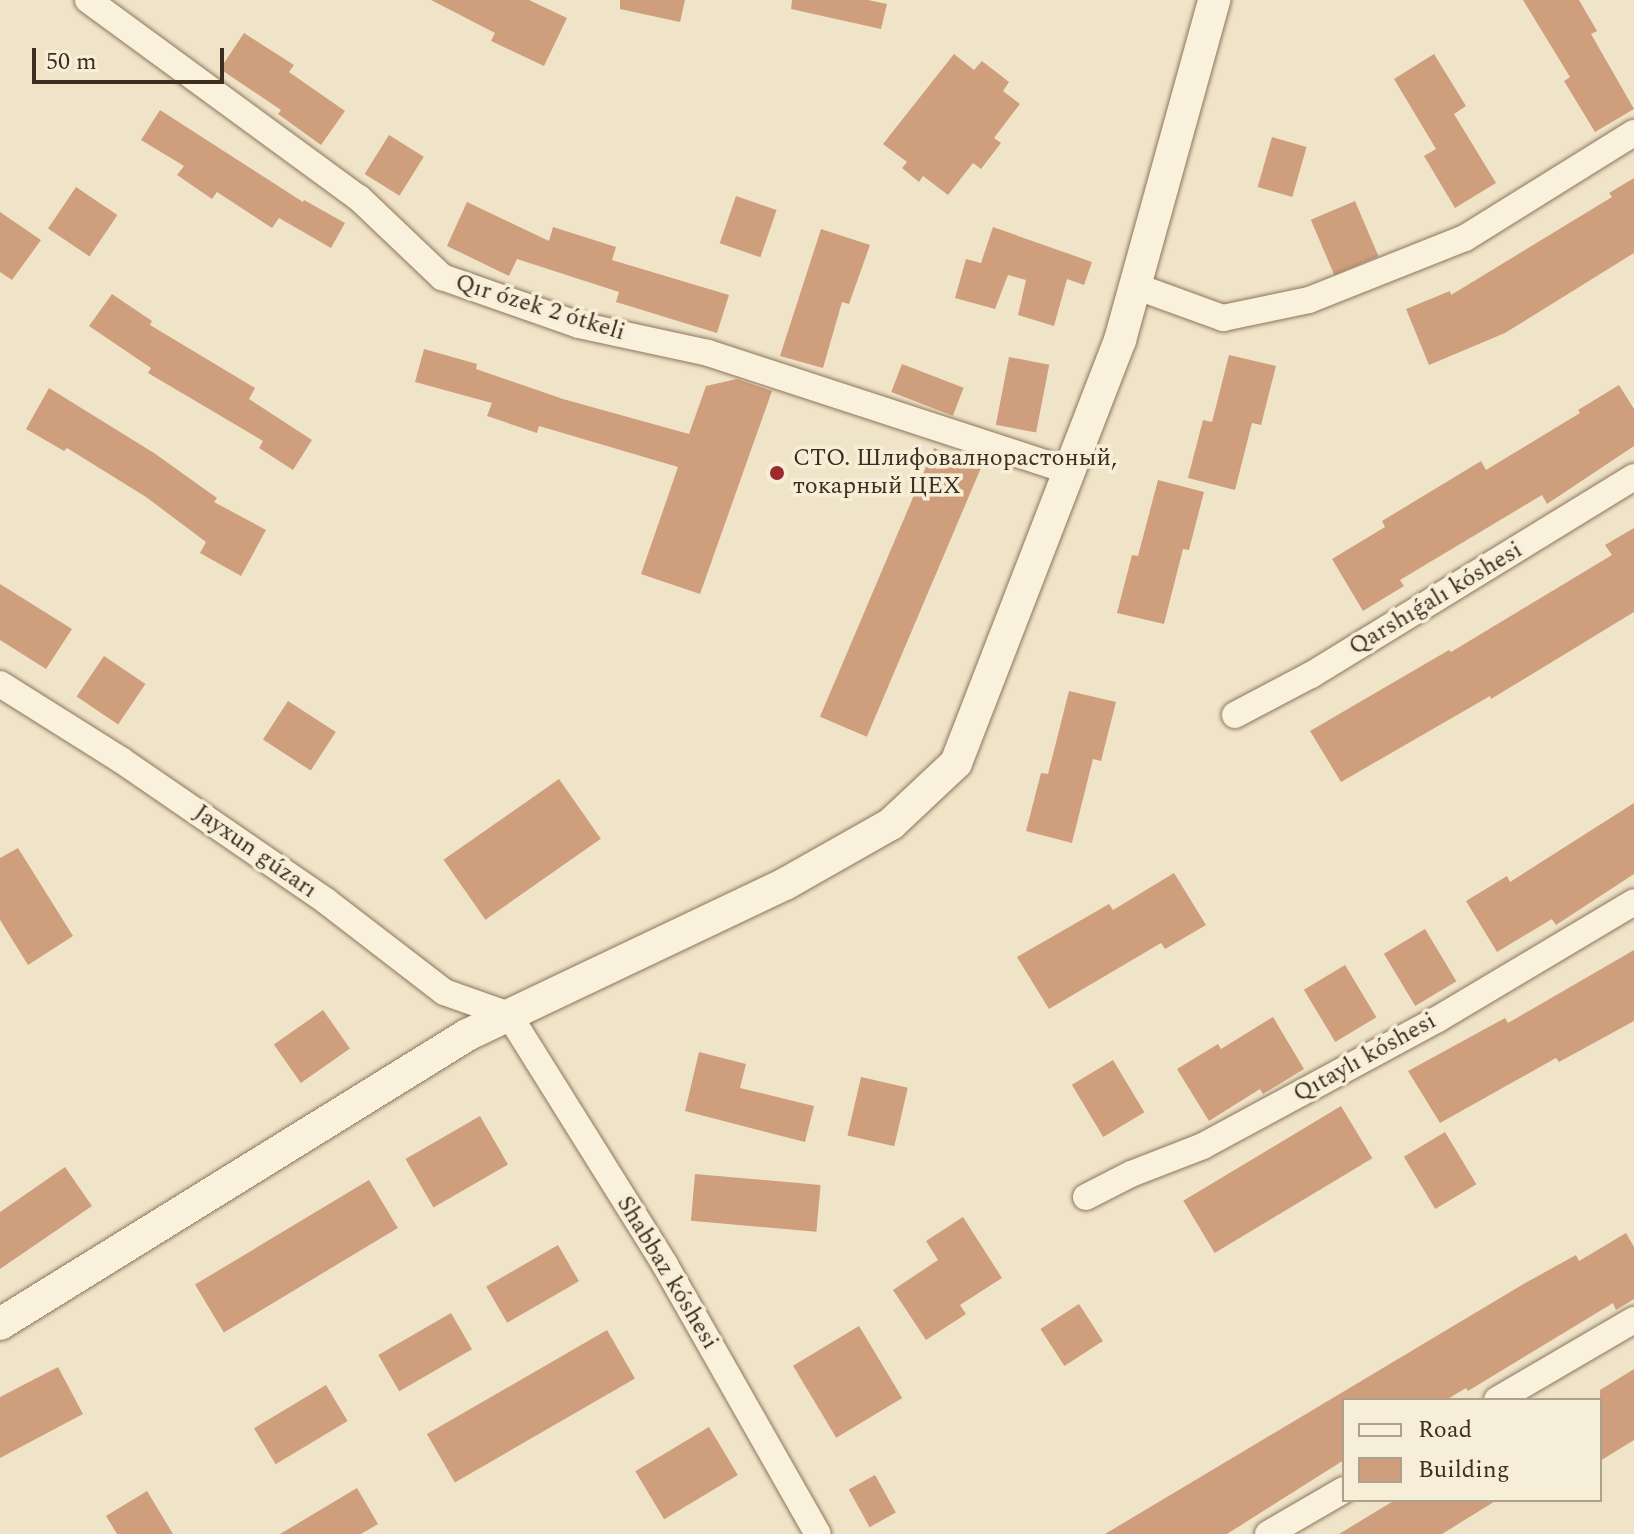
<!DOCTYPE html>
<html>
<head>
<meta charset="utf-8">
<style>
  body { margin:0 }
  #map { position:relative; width:1634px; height:1534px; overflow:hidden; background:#f0e4c8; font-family:Spectral,serif }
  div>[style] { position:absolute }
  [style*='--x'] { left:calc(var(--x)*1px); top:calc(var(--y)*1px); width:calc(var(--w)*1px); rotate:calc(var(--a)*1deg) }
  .building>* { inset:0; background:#cf9f7d; transform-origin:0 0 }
  .roads { filter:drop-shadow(0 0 2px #8d765c) drop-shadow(0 0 2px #8d765c) }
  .minor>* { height:26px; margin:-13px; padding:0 13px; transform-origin:13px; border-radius:13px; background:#faf1dc }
  .tertiary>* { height:32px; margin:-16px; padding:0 16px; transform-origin:16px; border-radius:16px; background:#faf1dc }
  .dots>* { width:22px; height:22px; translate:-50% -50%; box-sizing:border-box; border:4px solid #f7eed8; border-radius:50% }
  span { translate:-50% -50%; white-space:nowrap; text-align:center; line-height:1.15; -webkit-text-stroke:7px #f7eed8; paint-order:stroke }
  .street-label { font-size:24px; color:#3d2e20 }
  .poi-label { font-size:24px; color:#3d2e20 }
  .left { translate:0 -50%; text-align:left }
  .legend { position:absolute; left:1342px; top:1398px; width:260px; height:104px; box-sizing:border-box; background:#f7eed8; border:2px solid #ada18e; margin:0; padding:10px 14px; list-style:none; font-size:24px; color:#3d2e20 }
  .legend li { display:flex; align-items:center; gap:16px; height:40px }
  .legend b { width:40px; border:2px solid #ada18e }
  .scale { position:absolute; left:32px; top:48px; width:192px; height:36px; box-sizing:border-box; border:4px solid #3d2e20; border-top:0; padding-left:10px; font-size:24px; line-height:28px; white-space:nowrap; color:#3d2e20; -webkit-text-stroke:6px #f7eed8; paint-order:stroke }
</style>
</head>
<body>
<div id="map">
  <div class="building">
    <i style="clip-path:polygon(431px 0,529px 0,567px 18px,544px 66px,491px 41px,495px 33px)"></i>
    <i style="clip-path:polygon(620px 0,685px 0,680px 22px,620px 9px)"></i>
    <i style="clip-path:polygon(792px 0,868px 0,887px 4px,881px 29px,791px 9px)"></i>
    <i style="clip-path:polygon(1523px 0,1579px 0,1597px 31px,1591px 34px,1634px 109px,1595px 132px,1564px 81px,1570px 77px)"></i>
    <i style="clip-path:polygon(244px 33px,294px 65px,289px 72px,345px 111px,321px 145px,278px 114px,281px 110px,220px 69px)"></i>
    <i style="clip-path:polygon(954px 54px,974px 70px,982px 61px,1009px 82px,1003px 91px,1020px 104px,994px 138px,1001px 143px,981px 169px,973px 163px,948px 195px,923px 176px,919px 182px,902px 168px,907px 162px,883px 144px)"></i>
    <i style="clip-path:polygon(1434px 54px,1466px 106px,1454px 114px,1496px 183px,1455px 208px,1424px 156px,1436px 149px,1394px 79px)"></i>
    <i style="clip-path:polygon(160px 110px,303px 202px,304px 200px,345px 223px,331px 248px,279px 218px,272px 228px,217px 192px,212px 199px,177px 175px,184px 166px,141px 140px)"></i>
    <i style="left:389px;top:135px;width:41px;height:46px;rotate:32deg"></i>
    <i style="left:1272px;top:137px;width:36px;height:52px;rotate:16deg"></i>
    <i style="clip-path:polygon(1634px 178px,1634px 253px,1505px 333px,1429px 365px,1406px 309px,1450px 291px,1451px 295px,1612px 197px,1609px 193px)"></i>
    <i style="left:76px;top:187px;width:50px;height:50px;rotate:34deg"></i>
    <i style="left:736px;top:196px;width:43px;height:50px;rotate:19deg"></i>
    <i style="left:1355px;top:201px;width:60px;height:48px;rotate:67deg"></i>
    <i style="clip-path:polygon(467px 202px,549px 241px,553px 227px,616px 247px,612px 260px,729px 295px,717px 333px,616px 302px,619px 292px,517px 259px,509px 276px,447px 246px)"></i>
    <i style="clip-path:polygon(0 212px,41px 240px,12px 280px,0 272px)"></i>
    <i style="clip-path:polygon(993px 227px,1092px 262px,1084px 285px,1067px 279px,1054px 326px,1018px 315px,1026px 280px,1008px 275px,995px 309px,955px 298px,966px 259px,981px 263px)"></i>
    <i style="clip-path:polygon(821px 229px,870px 245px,849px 304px,842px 302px,823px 368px,780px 356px)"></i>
    <i style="clip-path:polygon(112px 294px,152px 321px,150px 325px,255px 388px,249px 399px,312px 440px,293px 470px,259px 448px,263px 441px,148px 373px,151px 368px,89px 326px)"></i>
    <i style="clip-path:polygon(424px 349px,477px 364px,476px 369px,563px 399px,689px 434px,706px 386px,737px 379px,772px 391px,700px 594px,641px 574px,678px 467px,539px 426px,537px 433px,487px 416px,492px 403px,415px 382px)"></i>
    <i style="clip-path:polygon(1229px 355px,1276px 366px,1261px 425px,1252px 423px,1235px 490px,1188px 478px,1203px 420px,1212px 422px)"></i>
    <i style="left:1009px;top:357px;width:41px;height:69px;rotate:11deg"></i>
    <i style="left:902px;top:364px;width:66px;height:30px;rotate:21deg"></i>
    <i style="clip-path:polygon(1619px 385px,1634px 409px,1634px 446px,1547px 504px,1542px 495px,1400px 580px,1404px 586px,1363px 611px,1332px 559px,1385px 527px,1382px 521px,1481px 461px,1486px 470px,1580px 413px,1578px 410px)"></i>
    <i style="clip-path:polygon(49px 388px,154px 453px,217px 498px,214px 502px,266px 530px,241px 576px,200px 553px,206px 542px,146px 497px,67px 448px,64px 451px,26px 429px)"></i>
    <i style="left:934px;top:448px;width:51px;height:292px;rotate:23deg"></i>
    <i style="clip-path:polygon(1158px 480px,1204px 492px,1189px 550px,1183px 549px,1164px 624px,1117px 613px,1132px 555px,1138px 556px)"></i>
    <i style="clip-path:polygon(1634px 528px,1634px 612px,1491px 699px,1490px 696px,1341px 782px,1310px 731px,1449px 650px,1451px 652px,1612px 555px,1605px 545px)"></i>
    <i style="clip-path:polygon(0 584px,72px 629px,46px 669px,0 640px)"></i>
    <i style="left:104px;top:656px;width:50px;height:49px;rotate:34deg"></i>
    <i style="clip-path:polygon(1069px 691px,1116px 702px,1101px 761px,1093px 759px,1072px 843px,1026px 831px,1041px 773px,1048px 774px)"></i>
    <i style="left:288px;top:701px;width:57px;height:46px;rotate:33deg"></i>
    <i style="left:559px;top:779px;width:73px;height:141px;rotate:55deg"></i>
    <i style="clip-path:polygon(1634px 803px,1634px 874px,1556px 925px,1552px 919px,1497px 952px,1466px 901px,1507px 876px,1510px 882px)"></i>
    <i style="clip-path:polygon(18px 848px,73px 936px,28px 965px,0 920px,0 858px)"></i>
    <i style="clip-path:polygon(1174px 873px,1206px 925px,1165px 949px,1161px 943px,1049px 1009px,1017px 957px,1109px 904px,1113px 910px)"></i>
    <i style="left:1425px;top:929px;width:61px;height:48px;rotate:59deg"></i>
    <i style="clip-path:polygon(1634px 950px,1634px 1021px,1559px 1062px,1556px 1058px,1440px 1123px,1408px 1071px,1505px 1018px,1508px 1023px)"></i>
    <i style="left:1345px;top:965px;width:61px;height:48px;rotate:59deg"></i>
    <i style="left:323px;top:1010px;width:47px;height:60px;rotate:55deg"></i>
    <i style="clip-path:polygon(1273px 1017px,1304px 1069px,1263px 1094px,1260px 1089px,1209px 1121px,1177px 1069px,1218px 1044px,1221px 1049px)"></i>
    <i style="clip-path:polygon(699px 1052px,746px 1064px,740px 1088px,814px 1106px,805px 1142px,685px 1111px)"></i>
    <i style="left:1113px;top:1060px;width:61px;height:48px;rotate:59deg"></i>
    <i style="left:861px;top:1077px;width:48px;height:60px;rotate:13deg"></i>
    <i style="left:1341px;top:1106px;width:61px;height:184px;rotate:59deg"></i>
    <i style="left:480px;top:1116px;width:56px;height:86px;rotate:60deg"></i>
    <i style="left:1445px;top:1132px;width:61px;height:48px;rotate:59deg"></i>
    <i style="clip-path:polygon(65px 1167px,92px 1206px,0 1269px,0 1212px)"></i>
    <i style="left:695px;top:1174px;width:126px;height:47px;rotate:5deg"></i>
    <i style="left:369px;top:1180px;width:56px;height:203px;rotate:59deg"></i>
    <i style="clip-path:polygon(963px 1217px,1002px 1278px,960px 1305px,966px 1314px,926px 1340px,893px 1290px,938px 1260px,926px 1241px)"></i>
    <i style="clip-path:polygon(1626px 1233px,1634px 1247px,1634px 1299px,1616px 1310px,1613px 1303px,1468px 1391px,1466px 1388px,1446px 1400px,1344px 1400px,1344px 1460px,1227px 1534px,1105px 1534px,1527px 1282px,1576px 1255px,1579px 1261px)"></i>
    <i style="left:558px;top:1245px;width:42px;height:83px;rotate:60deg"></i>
    <i style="left:1079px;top:1304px;width:44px;height:46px;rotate:57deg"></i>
    <i style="left:451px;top:1313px;width:42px;height:84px;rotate:60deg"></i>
    <i style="left:859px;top:1326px;width:84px;height:77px;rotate:59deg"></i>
    <i style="left:607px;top:1330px;width:56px;height:208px;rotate:60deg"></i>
    <i style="clip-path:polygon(58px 1367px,83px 1414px,0 1458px,0 1397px)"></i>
    <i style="clip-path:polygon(1634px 1369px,1634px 1440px,1600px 1461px,1600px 1390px)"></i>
    <i style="left:326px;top:1385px;width:42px;height:84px;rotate:59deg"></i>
    <i style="left:709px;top:1427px;width:56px;height:86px;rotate:59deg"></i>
    <i style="left:875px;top:1475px;width:43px;height:30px;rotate:61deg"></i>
    <i style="clip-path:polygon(357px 1488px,378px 1524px,361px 1534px,280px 1534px)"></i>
    <i style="clip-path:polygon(147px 1491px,173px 1534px,117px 1534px,106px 1516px)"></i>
    <i style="clip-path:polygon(1395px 1500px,1497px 1500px,1442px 1534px,1339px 1534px)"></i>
  </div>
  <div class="roads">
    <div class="minor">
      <i style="--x:88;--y:0;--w:336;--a:36.2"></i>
      <i style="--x:359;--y:198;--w:115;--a:43.6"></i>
      <i style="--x:442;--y:277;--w:145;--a:19.3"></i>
      <i style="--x:579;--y:325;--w:132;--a:12.2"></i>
      <i style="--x:708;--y:353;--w:378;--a:18.1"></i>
      <i style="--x:1135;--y:286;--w:94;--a:20"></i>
      <i style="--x:1223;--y:318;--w:88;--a:-11.8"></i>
      <i style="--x:1309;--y:300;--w:168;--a:-21.7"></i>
      <i style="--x:1465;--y:238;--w:199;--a:-31.9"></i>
      <i style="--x:0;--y:684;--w:143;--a:32.1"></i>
      <i style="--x:121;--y:760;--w:249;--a:34.5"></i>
      <i style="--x:326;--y:901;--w:149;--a:37.6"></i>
      <i style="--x:444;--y:992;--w:69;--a:19.5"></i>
      <i style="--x:509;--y:1015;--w:295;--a:58"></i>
      <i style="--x:665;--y:1265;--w:309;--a:60.4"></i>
      <i style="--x:1235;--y:715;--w:86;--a:-27.8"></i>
      <i style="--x:1311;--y:675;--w:379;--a:-31.5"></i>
      <i style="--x:1086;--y:1197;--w:51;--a:-27.1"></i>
      <i style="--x:1131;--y:1174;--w:77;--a:-21.3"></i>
      <i style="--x:1203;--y:1146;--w:267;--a:-28.4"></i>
      <i style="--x:1438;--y:1019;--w:228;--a:-30.8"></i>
      <i style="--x:1497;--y:1400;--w:159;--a:-30.3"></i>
      <i style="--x:1268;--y:1534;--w:88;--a:-30.1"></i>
    </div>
    <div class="tertiary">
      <i style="--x:0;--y:1324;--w:549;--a:-31.75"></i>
      <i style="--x:467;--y:1035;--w:352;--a:-25.4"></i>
      <i style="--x:785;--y:884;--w:122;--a:-29.5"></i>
      <i style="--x:891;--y:824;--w:89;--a:-43.2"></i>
      <i style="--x:956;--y:763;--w:454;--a:-68.8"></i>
      <i style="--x:1120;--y:340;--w:353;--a:-74.5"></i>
    </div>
  </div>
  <div class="dots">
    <i style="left:777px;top:473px;background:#9e2a2b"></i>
  </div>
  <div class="street-label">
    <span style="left:540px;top:308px;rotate:17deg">Qır ózek 2 ótkeli</span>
    <span style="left:1436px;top:599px;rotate:-31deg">Qarshıǵalı kóshesi</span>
    <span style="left:255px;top:852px;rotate:35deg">Jayxun gúzarı</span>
    <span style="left:1365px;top:1058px;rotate:-29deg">Qıtaylı kóshesi</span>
    <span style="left:667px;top:1273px;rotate:59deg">Shabbaz kóshesi</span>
  </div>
  <div class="poi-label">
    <span class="left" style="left:793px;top:473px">СТО. Шлифовалнорастоный,<br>токарный ЦЕХ</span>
  </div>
  <ul class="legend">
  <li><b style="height:10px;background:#faf1dc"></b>Road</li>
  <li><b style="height:22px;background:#cf9f7d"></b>Building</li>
  </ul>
  <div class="scale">50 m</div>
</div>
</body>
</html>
